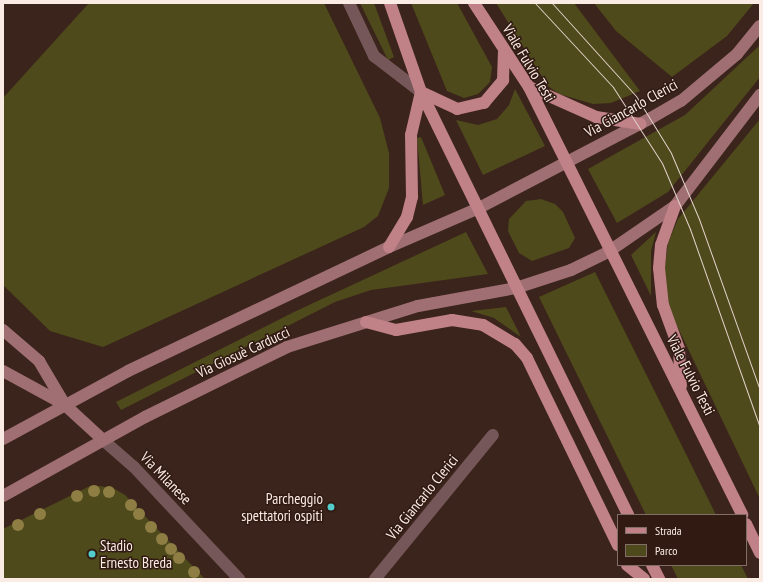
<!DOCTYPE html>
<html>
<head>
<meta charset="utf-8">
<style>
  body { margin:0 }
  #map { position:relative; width:763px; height:582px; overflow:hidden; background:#3b241b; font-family:"PT Sans Narrow",sans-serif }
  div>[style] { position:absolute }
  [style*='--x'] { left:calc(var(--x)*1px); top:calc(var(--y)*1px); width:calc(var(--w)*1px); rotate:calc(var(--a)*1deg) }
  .green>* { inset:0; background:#4e4a1b }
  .street>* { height:12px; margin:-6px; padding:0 6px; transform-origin:6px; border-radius:6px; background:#765759 }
  .secondary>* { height:12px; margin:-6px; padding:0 6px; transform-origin:6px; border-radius:6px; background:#9f6f73 }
  .primary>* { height:12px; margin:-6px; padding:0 6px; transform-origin:6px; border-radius:6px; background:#c08187 }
  .tram>* { height:1px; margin:-0.5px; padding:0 0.5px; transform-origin:0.5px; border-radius:0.5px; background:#e3d2cb }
  .trees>* { width:12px; height:12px; margin:-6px; border-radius:50%; background:#8e7e44 }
  .dots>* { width:11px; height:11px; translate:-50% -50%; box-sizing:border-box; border:2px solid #301a11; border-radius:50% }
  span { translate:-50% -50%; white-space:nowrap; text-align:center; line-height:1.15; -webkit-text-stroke:3px #301a11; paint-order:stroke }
  .street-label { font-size:15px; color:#fbebe5 }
  .poi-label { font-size:15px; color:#fbebe5 }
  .right { translate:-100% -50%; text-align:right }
  .left { translate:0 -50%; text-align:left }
  .frame { position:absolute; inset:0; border:4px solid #fbebe5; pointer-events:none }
  .legend { position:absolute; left:617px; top:514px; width:130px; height:52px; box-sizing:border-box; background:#301a11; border:1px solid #816e66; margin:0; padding:5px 7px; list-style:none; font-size:12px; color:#fbebe5 }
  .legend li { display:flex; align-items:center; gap:8px; height:20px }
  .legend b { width:20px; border:1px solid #816e66 }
</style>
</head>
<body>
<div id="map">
  <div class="green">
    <i style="clip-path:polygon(89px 3px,324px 3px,380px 118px,389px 153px,389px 188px,378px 216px,364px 227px,103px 347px,50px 331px,3px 285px,3px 98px)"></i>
    <i style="clip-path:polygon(360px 3px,374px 3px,394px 57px,388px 60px)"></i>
    <i style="clip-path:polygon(411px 3px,457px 3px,492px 67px,490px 82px,478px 94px,464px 98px,447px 91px)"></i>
    <i style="clip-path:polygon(496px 3px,574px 3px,640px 91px,611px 103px,593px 104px,559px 94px,548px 86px)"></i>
    <i style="clip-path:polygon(594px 3px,754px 3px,727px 36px,672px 77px,616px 31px)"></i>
    <i style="clip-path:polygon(760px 45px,760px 77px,668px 192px,617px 223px,588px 169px,685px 115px)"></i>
    <i style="clip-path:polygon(515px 89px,545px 146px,483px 175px,456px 120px,478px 125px,497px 119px,509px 105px)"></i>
    <i style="clip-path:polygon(760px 119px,760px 499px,669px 309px,664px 273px,668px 243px,678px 219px)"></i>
    <i style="clip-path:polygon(421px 137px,445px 195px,423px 205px,417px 138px)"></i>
    <i style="clip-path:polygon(541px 199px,555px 204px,563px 212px,575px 238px,569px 248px,532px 261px,519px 253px,508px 231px,509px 219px,526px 201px)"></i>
    <i style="clip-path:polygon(466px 232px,488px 274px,371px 290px,335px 302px,121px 410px,116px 402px,294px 312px)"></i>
    <i style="clip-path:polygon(656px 232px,651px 251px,651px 296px,631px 255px)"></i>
    <i style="clip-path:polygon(595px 272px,684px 450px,716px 515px,646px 515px,539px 297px)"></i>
    <i style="clip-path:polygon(506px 307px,521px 337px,494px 318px,471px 311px)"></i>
    <i style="clip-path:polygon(92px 485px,113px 488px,125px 495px,205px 579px,3px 579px,3px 529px)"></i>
    <i style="clip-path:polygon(671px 565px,741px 565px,748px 579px,678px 579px)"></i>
  </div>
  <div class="street">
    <i style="--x:349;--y:3;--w:59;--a:64.7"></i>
    <i style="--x:374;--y:56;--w:59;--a:37.5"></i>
    <i style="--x:103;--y:440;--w:41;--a:41.1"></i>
    <i style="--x:134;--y:467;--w:154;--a:46.8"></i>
    <i style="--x:375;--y:579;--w:186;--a:-50.7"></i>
  </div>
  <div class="secondary">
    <i style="--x:3;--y:330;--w:48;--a:40.7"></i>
    <i style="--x:39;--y:361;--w:51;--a:59.4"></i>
    <i style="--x:3;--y:371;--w:71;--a:28.7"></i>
    <i style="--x:65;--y:405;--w:52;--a:42.6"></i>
    <i style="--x:3;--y:439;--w:142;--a:-28.5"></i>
    <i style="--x:128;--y:371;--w:289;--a:-25.4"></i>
    <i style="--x:389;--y:247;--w:98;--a:-23.4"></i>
    <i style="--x:479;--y:208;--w:194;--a:-27.6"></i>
    <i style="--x:651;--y:118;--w:34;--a:-30"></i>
    <i style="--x:681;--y:101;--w:73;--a:-40"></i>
    <i style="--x:737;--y:54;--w:36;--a:-51"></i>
    <i style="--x:3;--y:496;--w:162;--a:-29.1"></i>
    <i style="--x:145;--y:417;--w:158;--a:-26.2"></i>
    <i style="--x:287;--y:347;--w:137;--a:-17.4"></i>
    <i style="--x:418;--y:306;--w:100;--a:-10.4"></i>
    <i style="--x:516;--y:288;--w:58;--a:-18.1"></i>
    <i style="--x:571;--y:270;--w:41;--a:-25.9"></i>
    <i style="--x:608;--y:252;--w:81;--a:-34.5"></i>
    <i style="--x:675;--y:206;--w:140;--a:-52.6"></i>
  </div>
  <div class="primary">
    <i style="--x:390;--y:3;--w:94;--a:70.8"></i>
    <i style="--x:421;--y:92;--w:471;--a:63.9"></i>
    <i style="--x:474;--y:3;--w:100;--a:56.8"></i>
    <i style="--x:529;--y:87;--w:478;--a:63.5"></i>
    <i style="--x:529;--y:87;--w:73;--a:24.1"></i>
    <i style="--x:596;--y:117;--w:45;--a:9"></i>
    <i style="--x:421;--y:92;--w:40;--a:25"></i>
    <i style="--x:457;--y:109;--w:28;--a:-13"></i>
    <i style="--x:484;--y:103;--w:30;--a:-50"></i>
    <i style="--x:503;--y:80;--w:28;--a:-88"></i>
    <i style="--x:675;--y:206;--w:41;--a:109.7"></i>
    <i style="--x:661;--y:245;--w:23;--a:95"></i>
    <i style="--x:659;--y:268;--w:37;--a:84"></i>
    <i style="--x:663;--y:305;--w:47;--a:70"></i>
    <i style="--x:679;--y:349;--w:37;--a:87"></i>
    <i style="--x:389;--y:247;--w:35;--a:-59"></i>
    <i style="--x:407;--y:217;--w:21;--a:-76"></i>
    <i style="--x:412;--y:197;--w:62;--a:-90.9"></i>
    <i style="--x:411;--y:135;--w:44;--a:-76.9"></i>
    <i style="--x:366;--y:322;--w:31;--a:15"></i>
    <i style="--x:396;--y:330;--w:57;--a:-10.1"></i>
    <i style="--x:452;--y:320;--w:31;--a:9"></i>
    <i style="--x:483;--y:325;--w:37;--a:31"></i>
    <i style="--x:515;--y:344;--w:18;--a:49"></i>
    <i style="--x:527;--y:358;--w:208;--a:64.1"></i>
    <i style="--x:746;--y:524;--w:32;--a:64"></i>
    <i style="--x:627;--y:565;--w:22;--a:39"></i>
    <i style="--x:652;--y:565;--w:16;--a:63"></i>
  </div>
  <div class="tram">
    <i style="--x:535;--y:3;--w:115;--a:47.1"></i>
    <i style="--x:613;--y:87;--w:90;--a:57.2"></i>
    <i style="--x:662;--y:163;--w:72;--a:67"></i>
    <i style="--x:690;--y:229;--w:211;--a:70.6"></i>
    <i style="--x:552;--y:3;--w:125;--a:47.9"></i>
    <i style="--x:636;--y:96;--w:67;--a:58.4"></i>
    <i style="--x:671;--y:153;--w:72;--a:67"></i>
    <i style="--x:699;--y:219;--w:182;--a:70.4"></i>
  </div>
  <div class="trees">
    <i style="left:94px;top:491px"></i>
    <i style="left:109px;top:492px"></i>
    <i style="left:77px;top:496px"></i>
    <i style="left:131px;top:505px"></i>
    <i style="left:40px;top:514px"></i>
    <i style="left:139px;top:514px"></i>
    <i style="left:18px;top:525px"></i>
    <i style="left:151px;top:527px"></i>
    <i style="left:162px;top:539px"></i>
    <i style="left:171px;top:549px"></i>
    <i style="left:179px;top:558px"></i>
    <i style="left:194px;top:572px"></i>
  </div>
  <div class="dots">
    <i style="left:331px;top:507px;background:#53cdcb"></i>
    <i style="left:92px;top:554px;background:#53cdcb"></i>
  </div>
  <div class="street-label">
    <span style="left:529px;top:63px;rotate:59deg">Viale Fulvio Testi</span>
    <span style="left:631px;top:108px;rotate:-29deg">Via Giancarlo Clerici</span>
    <span style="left:243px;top:352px;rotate:-25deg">Via Giosuè Carducci</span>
    <span style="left:691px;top:375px;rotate:63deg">Viale Fulvio Testi</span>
    <span style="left:166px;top:478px;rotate:46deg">Via Milanese</span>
    <span style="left:422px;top:497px;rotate:-51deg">Via Giancarlo Clerici</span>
  </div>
  <div class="poi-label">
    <span class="right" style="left:323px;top:507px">Parcheggio<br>spettatori ospiti</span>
    <span class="left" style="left:100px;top:554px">Stadio<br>Ernesto Breda</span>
  </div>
  <div class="frame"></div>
  <ul class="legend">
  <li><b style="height:5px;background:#c08187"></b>Strada</li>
  <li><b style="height:11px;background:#4e4a1b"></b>Parco</li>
  </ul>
</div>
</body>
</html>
